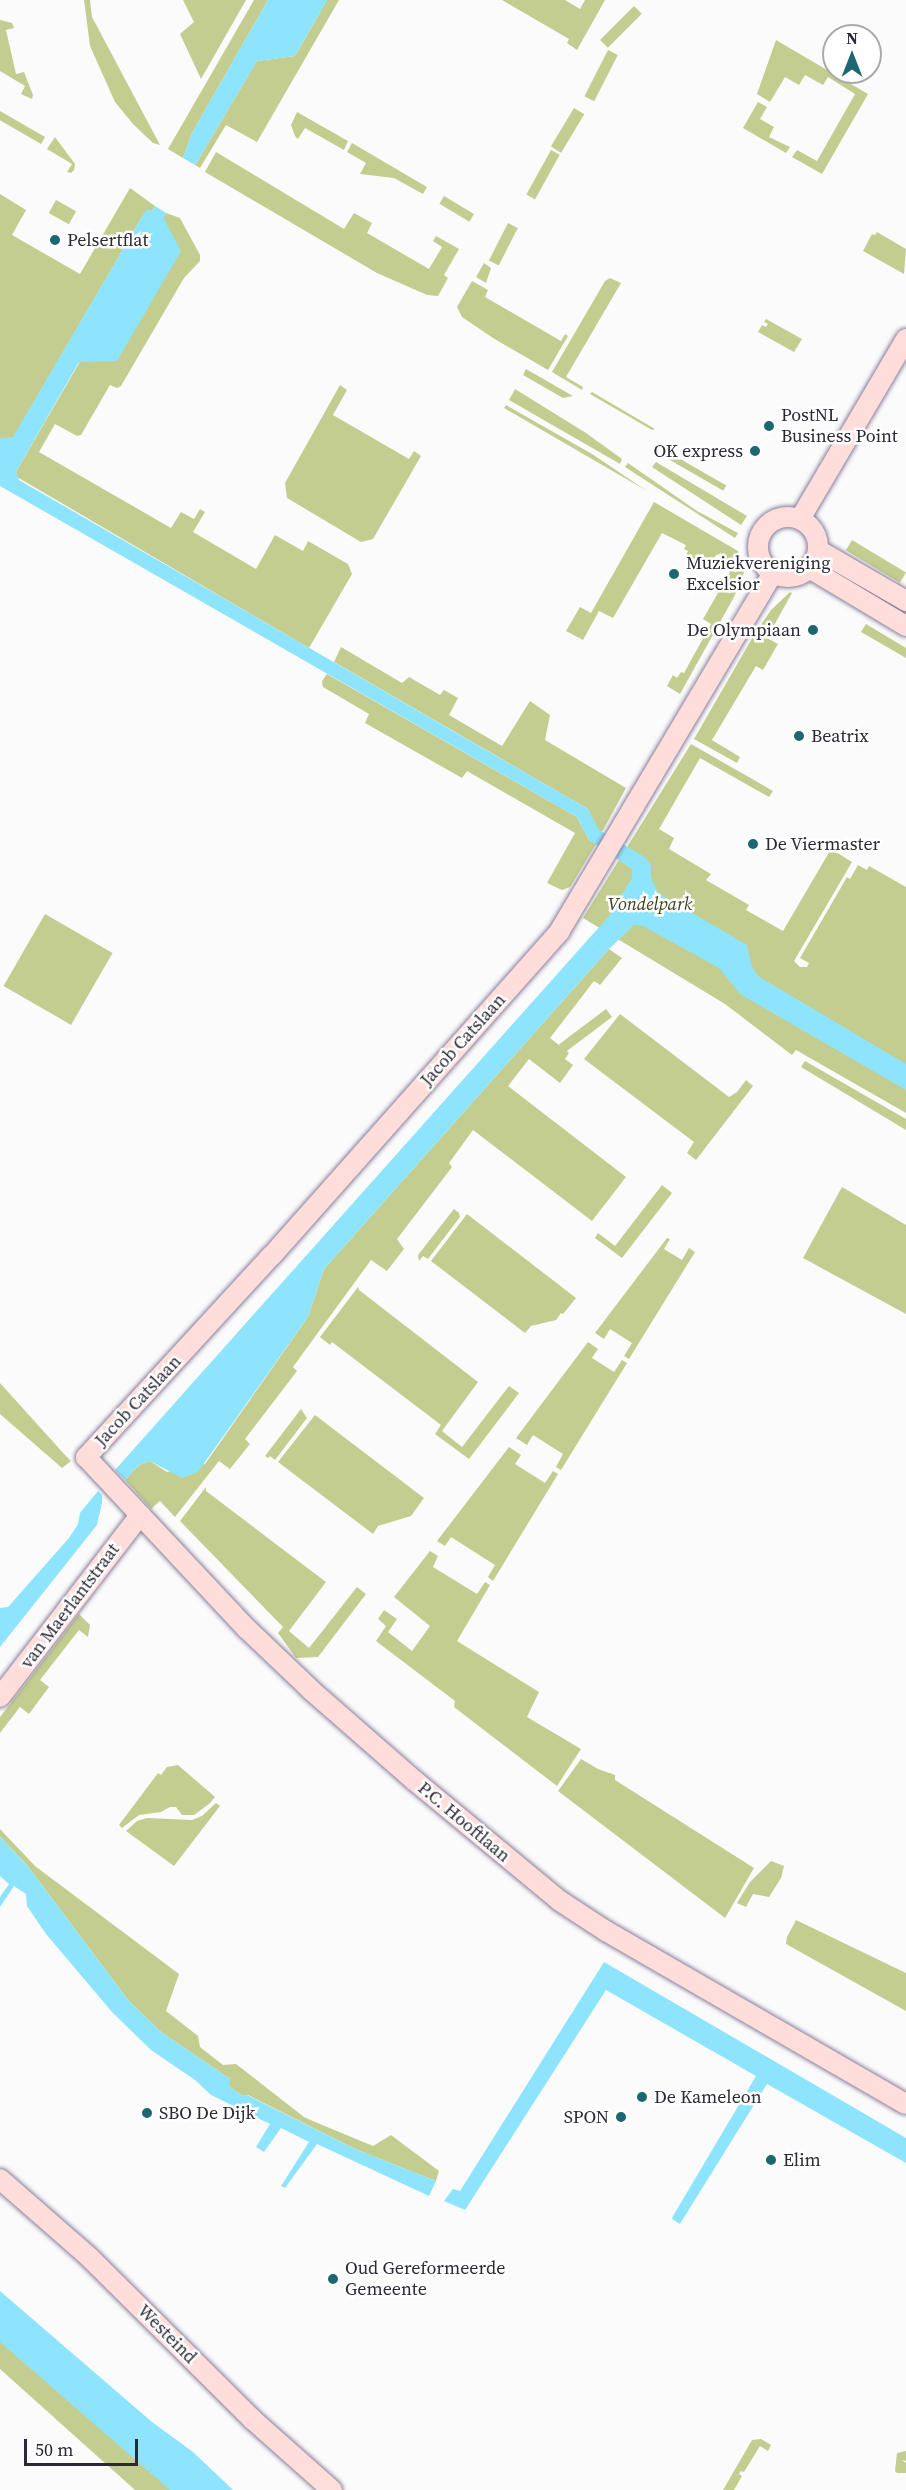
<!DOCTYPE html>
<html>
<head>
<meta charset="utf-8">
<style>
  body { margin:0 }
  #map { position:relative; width:906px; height:2490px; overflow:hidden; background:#fbfbfb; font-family:"Source Serif 4",serif }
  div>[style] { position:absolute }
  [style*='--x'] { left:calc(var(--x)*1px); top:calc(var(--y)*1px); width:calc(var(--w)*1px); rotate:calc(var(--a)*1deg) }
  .green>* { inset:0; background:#c4cd90; transform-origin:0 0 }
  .water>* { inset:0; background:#8ee4fd }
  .roads { filter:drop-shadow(0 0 2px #89809c) drop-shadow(0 0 2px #89809c) }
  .secondary>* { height:20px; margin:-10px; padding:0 10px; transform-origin:10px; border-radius:10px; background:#fedddb }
  .secondary>.ring { margin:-10px; padding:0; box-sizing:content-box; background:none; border:20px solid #fedddb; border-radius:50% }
  .dots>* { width:16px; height:16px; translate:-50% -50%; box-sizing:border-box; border:3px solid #fff; border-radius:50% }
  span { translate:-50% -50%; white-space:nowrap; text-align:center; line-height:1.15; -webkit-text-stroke:5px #fff; paint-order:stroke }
  .poi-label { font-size:18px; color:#2c2834 }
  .left { translate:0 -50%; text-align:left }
  .right { translate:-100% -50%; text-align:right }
  .park-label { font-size:18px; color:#3d411c; font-style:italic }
  .street-label { font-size:18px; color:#2c2834 }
  .north { position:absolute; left:822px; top:24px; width:60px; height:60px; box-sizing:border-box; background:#fff; border:2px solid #aba9ae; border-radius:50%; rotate:0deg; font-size:16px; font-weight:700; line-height:24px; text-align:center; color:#2c2834 }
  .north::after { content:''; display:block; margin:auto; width:21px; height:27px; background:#1c6772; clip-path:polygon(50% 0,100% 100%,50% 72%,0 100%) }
  .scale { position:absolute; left:24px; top:2439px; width:114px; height:27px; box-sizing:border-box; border:3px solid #2c2834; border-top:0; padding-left:8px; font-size:18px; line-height:21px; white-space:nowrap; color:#2c2834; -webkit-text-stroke:4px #fff; paint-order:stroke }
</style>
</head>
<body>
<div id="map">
  <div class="green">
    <i style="clip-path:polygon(84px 0,90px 0,92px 17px,160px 145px,153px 143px,133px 124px,115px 102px,90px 46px)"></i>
    <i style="clip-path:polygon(183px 0,246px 0,201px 79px,180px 34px,194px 22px)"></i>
    <i style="clip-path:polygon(254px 0,268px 0,192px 133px,183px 158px,168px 149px)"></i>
    <i style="clip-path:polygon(327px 0,339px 0,257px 142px,226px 125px,200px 168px,195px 165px,257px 61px,295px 56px)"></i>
    <i style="clip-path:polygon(502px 0,565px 0,580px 9px,585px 0,605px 0,577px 50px,567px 43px,569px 39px)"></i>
    <i style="left:634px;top:6px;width:11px;height:48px;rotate:45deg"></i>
    <i style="clip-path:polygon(0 20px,12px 23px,14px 28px,6px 30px,16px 74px,24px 72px,33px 95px,32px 99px,21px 94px,25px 86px,0 71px)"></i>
    <i style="clip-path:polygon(776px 40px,868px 94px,822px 174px,792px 157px,797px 150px,817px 161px,855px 94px,828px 77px,823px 85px,805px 75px,799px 85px,785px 77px,770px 102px,757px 94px)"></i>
    <i style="left:608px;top:50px;width:11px;height:52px;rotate:27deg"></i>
    <i style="clip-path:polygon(758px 102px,767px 107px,760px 119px,774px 127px,769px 137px,790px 147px,786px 153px,743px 128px)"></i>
    <i style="left:574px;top:108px;width:12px;height:45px;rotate:31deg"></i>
    <i style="left:0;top:111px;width:52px;height:8px;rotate:30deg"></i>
    <i style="clip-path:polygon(297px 112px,348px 141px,344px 150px,305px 128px,298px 139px,295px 136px,291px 125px)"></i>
    <i style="clip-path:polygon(55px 137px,75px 164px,74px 170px,71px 173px,67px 172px,72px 164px,47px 149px)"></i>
    <i style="clip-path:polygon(352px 143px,427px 187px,423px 194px,394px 178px,360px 174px,366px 163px,347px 152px)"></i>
    <i style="left:551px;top:150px;width:10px;height:51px;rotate:29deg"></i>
    <i style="clip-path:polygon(216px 152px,344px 229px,354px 213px,372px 223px,367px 233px,429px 269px,442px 247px,433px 241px,436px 236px,459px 249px,444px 275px,448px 278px,438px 296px,427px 295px,377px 273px,205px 172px)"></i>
    <i style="clip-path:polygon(130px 188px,155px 206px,152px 211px,147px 210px,140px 220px,13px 438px,0 438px,0 194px,26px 210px,12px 235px,80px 274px)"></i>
    <i style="left:444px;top:196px;width:35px;height:9px;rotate:31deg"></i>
    <i style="left:56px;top:200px;width:23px;height:15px;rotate:29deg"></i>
    <i style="clip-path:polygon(166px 213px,180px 218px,200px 255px,200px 261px,184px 278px,121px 386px,117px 388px,110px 385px,81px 435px,77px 436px,55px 424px,39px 452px,171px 528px,181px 512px,194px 519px,200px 509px,205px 512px,193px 532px,256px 569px,275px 535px,303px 551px,308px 541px,348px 564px,352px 574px,309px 648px,17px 477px,16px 472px)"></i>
    <i style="left:508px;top:223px;width:11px;height:42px;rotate:27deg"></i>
    <i style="clip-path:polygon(877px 232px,906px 249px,904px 274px,863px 251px,872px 234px,875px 235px)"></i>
    <i style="clip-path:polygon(484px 263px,491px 268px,486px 283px,476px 277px)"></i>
    <i style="clip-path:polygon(610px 278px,621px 283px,566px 377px,583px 387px,582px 390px,552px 372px,605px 281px)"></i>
    <i style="clip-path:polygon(472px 281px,488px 290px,485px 297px,561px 341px,565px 334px,568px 336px,548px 370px,493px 338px,462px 317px,457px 307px)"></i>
    <i style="clip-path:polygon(766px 319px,802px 339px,794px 352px,758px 332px,762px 325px,766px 327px,768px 324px,764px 322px)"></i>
    <i style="clip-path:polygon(526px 369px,573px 396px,563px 398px,523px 375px)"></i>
    <i style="clip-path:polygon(340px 385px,347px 390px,333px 415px,409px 459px,414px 451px,421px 456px,373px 539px,361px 542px,287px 498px,285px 483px)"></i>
    <i style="clip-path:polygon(515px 389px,586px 433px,622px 459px,620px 464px,509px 400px)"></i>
    <i style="clip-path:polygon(592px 392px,655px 429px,652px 430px,590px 394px)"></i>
    <i style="clip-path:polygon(506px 405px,592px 454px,647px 491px,504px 408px)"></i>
    <i style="left:663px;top:449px;width:73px;height:6px;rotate:30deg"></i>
    <i style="clip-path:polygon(656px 462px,747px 516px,741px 525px,652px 467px)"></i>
    <i style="clip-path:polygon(628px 463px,697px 511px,738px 533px,735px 538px,625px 467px)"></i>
    <i style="clip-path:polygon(654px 502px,738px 551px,743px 562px,744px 572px,734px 597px,680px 694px,667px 686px,673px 675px,677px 678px,681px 672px,684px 673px,711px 624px,703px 619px,730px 572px,713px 562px,708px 570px,685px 557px,688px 551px,684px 549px,686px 545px,662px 533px,613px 618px,599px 611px,583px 640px,566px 631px,580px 607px,591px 613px)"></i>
    <i style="left:852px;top:540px;width:63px;height:12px;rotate:31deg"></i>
    <i style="clip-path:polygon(790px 592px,792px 593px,767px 638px,778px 644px,763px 670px,756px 666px,712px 740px,740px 757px,737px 763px,694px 739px,754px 635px,771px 610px)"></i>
    <i style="clip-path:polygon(866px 624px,906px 648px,906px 658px,861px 632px)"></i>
    <i style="clip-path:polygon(341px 647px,402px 683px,409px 677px,440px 695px,444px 690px,458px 698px,449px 715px,502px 746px,530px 701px,550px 715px,545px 740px,626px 788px,602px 832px,598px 830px,588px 809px,334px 662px)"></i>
    <i style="clip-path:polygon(327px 674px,577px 817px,589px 840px,596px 844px,570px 887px,562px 890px,547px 883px,575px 833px,467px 771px,462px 778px,365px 723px,369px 714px,323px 687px,322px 681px)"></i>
    <i style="clip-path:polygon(691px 744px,773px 791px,769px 797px,700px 758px,659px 829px,674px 838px,669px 849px,711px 874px,706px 880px,749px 905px,746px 910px,783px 931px,831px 849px,852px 862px,794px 961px,800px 967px,807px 967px,809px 963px,800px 958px,847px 877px,850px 879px,858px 865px,867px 870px,869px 866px,906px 887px,906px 1113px,796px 1050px,792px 1055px,725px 1004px,583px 918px)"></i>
    <i style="left:45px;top:914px;width:78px;height:83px;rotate:30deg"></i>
    <i style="clip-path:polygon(609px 949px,622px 958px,600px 985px,594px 981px,550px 1038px,569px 1053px,565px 1059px,573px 1065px,560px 1083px,529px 1059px,508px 1086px,626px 1177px,592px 1221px,473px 1130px,449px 1163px,452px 1167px,397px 1239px,404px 1249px,387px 1271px,371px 1260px,293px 1367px,297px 1371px,245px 1439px,250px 1444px,230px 1469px,219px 1461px,175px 1517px,160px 1501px,151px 1509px,125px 1480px,139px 1465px,150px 1461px,167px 1472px,205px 1464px,308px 1317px,324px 1269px)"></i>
    <i style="left:606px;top:1009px;width:10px;height:59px;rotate:53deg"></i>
    <i style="clip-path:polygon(620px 1014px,729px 1097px,737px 1092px,746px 1080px,753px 1086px,696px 1160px,687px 1153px,694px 1142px,584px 1059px)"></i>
    <i style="clip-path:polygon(805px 1061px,906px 1119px,906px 1130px,801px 1067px)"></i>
    <i style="clip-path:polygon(662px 1185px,672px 1193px,622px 1258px,595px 1238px,598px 1233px,615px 1246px)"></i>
    <i style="clip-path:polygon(842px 1187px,906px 1225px,906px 1314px,803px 1258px)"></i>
    <i style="clip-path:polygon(454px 1209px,459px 1213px,460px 1217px,428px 1259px,423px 1256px,419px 1261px,418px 1255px)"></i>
    <i style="clip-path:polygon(467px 1214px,576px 1298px,563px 1314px,561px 1313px,556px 1320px,531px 1326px,525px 1333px,431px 1261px)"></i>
    <i style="clip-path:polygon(667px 1238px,670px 1239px,664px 1249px,682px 1260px,689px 1248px,695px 1252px,629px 1359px,624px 1356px,632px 1343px,610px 1329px,604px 1339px,595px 1333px)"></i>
    <i style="clip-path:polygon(358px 1287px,359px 1290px,478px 1382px,442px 1431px,462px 1447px,509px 1386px,519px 1393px,469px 1459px,435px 1434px,441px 1425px,332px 1342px,330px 1345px,320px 1337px)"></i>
    <i style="clip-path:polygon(588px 1342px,598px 1349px,592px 1358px,614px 1372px,622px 1360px,627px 1363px,561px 1470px,556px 1467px,563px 1454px,533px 1435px,527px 1445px,516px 1438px)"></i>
    <i style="clip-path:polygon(0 1383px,65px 1455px,71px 1461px,62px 1468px,0 1414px)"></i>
    <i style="clip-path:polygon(301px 1409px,307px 1418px,275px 1460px,270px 1456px,268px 1458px,265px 1456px)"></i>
    <i style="clip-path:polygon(315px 1415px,424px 1498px,411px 1516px,378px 1526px,373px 1534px,278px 1462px)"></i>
    <i style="clip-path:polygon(509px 1447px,521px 1455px,515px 1464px,545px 1483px,553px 1471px,558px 1474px,493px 1581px,488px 1577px,495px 1565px,451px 1537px,445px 1546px,437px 1541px)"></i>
    <i style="clip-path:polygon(206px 1487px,206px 1491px,326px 1582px,289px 1631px,309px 1648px,357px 1587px,366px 1594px,318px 1657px,296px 1658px,278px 1633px,283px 1627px,180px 1521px)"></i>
    <i style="clip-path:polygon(430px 1551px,438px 1556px,433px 1567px,477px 1594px,485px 1582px,490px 1585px,457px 1641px,539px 1692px,527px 1717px,581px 1749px,557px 1786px,454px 1707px,455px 1701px,376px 1641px,386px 1626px,378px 1619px,384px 1610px,397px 1619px,388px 1632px,412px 1651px,430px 1626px,394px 1597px)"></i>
    <i style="clip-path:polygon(79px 1614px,90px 1625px,88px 1637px,79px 1630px,40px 1680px,49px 1687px,29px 1714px,20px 1707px,0 1733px,0 1717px)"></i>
    <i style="clip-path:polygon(581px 1759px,598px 1769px,615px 1775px,615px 1780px,754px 1868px,725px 1918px,558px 1791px)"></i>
    <i style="clip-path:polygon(178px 1765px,215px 1797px,209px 1804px,194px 1815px,182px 1815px,176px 1807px,170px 1807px,161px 1812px,139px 1815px,122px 1828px,119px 1825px,158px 1773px,161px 1775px,167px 1767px)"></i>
    <i style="clip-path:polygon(216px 1803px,220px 1806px,174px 1866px,126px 1831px,137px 1821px,147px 1818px,192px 1820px,202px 1816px)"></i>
    <i style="clip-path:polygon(0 1829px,35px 1866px,179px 1974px,166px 2011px,198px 2036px,200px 2047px,223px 2065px,236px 2064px,304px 2117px,315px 2122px,373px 2146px,391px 2135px,439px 2171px,436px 2181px,355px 2149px,248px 2095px,243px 2096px,230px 2087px,230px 2079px,161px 2032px,128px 2000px,26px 1864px,0 1837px)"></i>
    <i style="clip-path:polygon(771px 1861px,784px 1866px,781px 1878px,769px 1897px,753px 1894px,746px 1907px,737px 1903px,750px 1882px)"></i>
    <i style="clip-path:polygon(796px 1920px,906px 1973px,906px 2011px,786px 1944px,787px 1937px)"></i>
    <i style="clip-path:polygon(0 2341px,171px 2490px,135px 2490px,0 2369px)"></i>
    <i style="clip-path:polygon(761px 2439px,771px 2445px,768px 2451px,760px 2446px,744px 2472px,741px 2471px,739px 2474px,742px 2476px,734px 2490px,723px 2490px,752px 2440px)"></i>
    <i style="clip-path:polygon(906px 2451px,906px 2461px,902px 2460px,906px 2463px,906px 2473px,897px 2473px,895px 2471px,897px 2453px)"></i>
  </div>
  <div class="water">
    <i style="clip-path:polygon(268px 0,327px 0,295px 56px,257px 61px,195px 165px,183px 158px,192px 133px)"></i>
    <i style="clip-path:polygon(155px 206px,166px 213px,164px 219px,181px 251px,117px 361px,79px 362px,16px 472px,19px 480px,588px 809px,599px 830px,646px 858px,651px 866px,651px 877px,658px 893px,747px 945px,752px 967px,758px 976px,906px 1064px,906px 1090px,740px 994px,719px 968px,643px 926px,634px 925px,609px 949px,324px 1269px,308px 1317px,198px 1472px,182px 1478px,150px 1461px,139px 1465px,125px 1480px,115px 1470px,609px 916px,632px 878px,632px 869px,589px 840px,577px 817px,0 486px,0 438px,13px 437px,140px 220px,147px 209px,152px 211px)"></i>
    <i style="clip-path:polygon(98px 1491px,102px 1495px,102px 1503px,97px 1525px,0 1647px,0 1608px,8px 1607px,69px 1538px,78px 1524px,80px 1513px)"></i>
    <i style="clip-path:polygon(0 1837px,26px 1864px,128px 2000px,161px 2032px,230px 2079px,230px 2087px,243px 2096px,247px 2095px,355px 2149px,436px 2181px,429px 2196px,317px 2144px,285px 2188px,281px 2186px,309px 2142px,281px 2128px,264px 2152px,256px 2147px,270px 2124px,211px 2095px,195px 2080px,151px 2050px,112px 2012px,46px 1934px,27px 1906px,26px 1894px,14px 1886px,0 1907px,0 1897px,9px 1884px,0 1876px)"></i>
    <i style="clip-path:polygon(604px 1962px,906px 2138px,906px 2163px,767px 2084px,680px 2224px,672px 2219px,673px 2216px,756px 2076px,606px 1990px,465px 2210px,444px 2201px,453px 2189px,460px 2191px)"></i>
    <i style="clip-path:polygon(0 2291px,152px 2422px,193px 2452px,233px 2490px,170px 2490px,0 2342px)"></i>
  </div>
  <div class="roads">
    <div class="secondary">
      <i class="ring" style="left:758px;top:517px;width:40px;height:40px"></i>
      <i style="--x:800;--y:519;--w:209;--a:-59.5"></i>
      <i style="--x:818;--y:550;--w:102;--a:30.1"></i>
      <i style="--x:809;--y:568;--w:113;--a:30.9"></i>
      <i style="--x:773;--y:573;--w:417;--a:120.8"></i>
      <i style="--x:560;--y:931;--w:433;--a:131.6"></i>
      <i style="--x:272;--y:1255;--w:275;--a:132.6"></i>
      <i style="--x:86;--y:1457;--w:236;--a:46.9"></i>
      <i style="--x:247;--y:1629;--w:88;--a:43.6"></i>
      <i style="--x:311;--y:1690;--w:138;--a:41.2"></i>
      <i style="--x:415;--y:1781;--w:188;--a:39.6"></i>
      <i style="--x:560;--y:1901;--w:55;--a:33.1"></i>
      <i style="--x:606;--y:1931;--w:346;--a:30"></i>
      <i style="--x:0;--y:1697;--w:230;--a:-52.4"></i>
      <i style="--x:0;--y:2179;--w:118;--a:41.2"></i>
      <i style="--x:89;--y:2257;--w:230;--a:44.8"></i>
      <i style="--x:252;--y:2419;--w:107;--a:41.6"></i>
    </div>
  </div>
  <div class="dots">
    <i style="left:55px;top:240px;background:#1c6772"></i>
    <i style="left:769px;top:426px;background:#1c6772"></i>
    <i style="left:755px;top:451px;background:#1c6772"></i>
    <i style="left:674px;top:574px;background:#1c6772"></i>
    <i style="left:813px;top:630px;background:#1c6772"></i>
    <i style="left:799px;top:736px;background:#1c6772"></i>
    <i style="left:753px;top:844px;background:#1c6772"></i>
    <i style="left:642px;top:2097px;background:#1c6772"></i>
    <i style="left:147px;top:2113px;background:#1c6772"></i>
    <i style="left:621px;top:2117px;background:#1c6772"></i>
    <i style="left:771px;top:2160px;background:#1c6772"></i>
    <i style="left:333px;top:2279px;background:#1c6772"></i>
  </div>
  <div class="poi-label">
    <span class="left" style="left:67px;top:240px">Pelsertflat</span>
    <span class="left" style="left:781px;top:426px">PostNL<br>Business Point</span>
    <span class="right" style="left:743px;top:451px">OK express</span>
    <span class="left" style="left:686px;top:574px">Muziekvereniging<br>Excelsior</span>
    <span class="right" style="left:801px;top:630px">De Olympiaan</span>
    <span class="left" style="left:811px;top:736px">Beatrix</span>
    <span class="left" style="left:765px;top:844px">De Viermaster</span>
    <span class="left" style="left:654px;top:2097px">De Kameleon</span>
    <span class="left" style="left:159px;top:2113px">SBO De Dijk</span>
    <span class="right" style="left:609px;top:2117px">SPON</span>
    <span class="left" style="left:783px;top:2160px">Elim</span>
    <span class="left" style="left:345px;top:2279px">Oud Gereformeerde<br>Gemeente</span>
  </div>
  <div class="park-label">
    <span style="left:650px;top:904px">Vondelpark</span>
  </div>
  <div class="street-label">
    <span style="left:463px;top:1040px;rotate:-48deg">Jacob Catslaan</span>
    <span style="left:138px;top:1401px;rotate:-47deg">Jacob Catslaan</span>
    <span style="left:70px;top:1606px;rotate:-53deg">van Maerlantstraat</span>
    <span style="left:464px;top:1822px;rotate:40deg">P.C. Hooftlaan</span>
    <span style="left:167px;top:2334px;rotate:45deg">Westeind</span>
  </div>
  <div class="north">N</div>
  <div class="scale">50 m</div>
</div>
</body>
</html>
